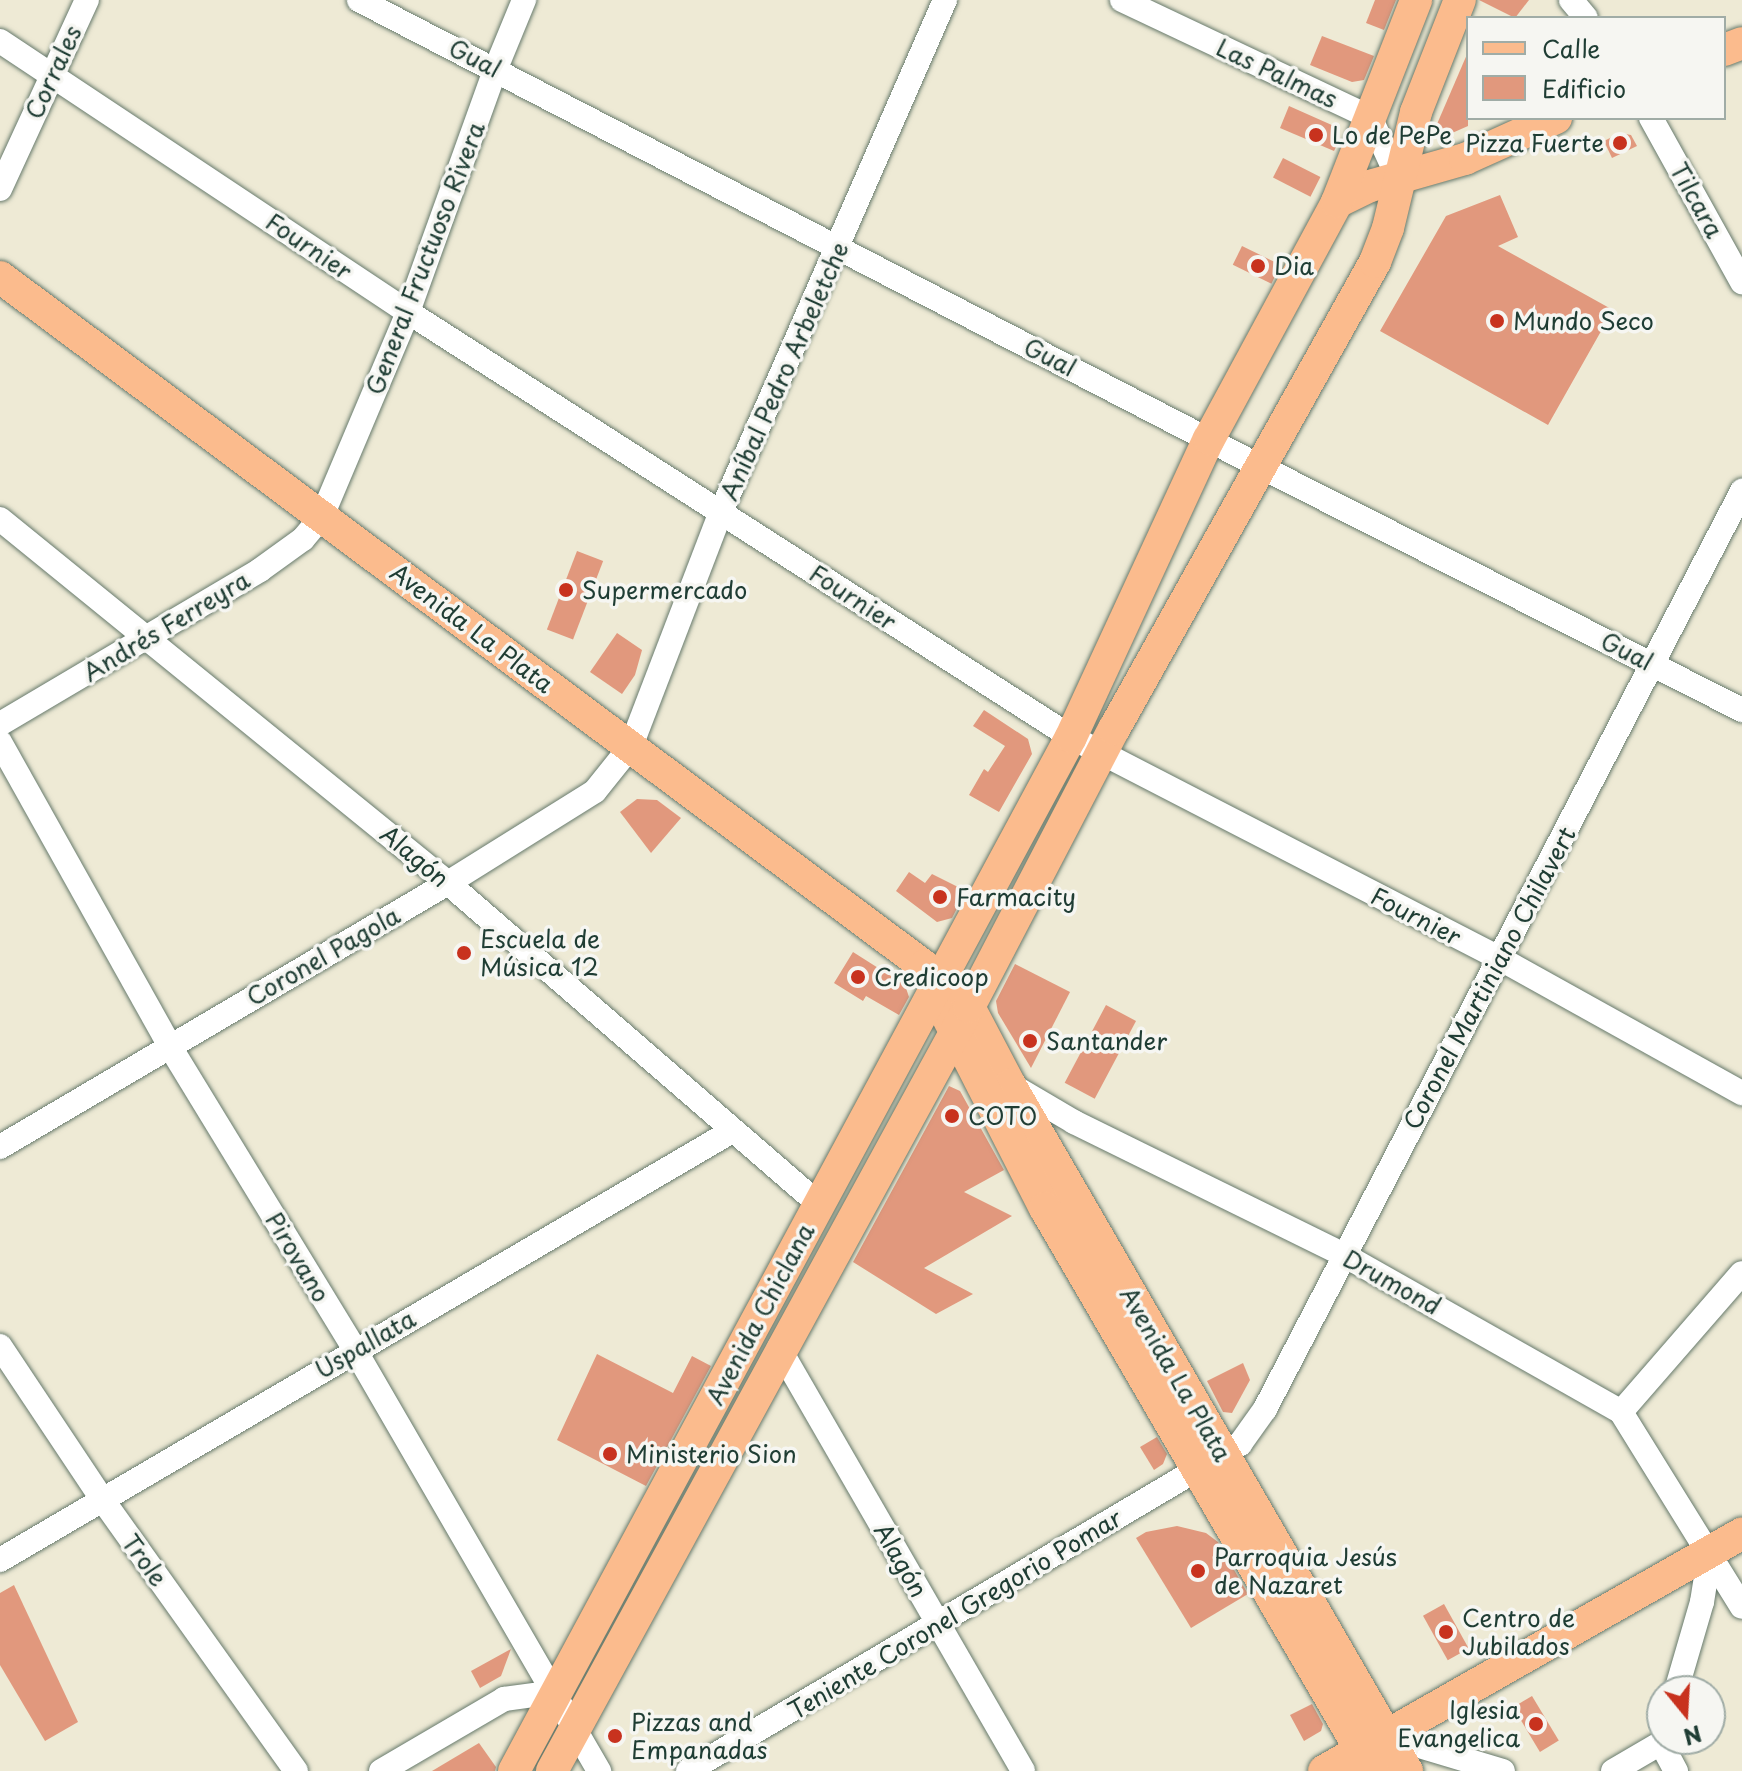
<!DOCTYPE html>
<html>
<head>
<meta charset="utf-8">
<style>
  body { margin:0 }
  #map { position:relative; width:1742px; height:1771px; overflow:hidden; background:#eeead5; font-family:"Playpen Sans",sans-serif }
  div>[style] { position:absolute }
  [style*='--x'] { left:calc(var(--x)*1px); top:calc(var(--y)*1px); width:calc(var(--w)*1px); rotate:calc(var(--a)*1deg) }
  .building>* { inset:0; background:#e1987d; transform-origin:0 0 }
  .roads { filter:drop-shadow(0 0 2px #677a6c) drop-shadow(0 0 2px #677a6c) }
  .minor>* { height:24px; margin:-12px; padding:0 12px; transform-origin:12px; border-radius:12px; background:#fff }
  .major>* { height:32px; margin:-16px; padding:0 16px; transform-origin:16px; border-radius:16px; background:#fbbb8d }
  .dots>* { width:22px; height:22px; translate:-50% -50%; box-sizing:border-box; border:4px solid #f6f6f2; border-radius:50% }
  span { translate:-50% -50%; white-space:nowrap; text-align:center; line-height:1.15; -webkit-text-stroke:7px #f6f6f2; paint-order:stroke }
  .street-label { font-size:24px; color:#1f3d34 }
  .poi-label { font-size:24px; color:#1f3d34 }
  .left { translate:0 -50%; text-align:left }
  .right { translate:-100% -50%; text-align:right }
  .legend { position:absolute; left:1466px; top:16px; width:260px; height:104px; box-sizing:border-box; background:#f6f6f2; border:2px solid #a0aca6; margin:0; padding:10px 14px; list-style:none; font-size:24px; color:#1f3d34 }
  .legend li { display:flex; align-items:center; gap:16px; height:40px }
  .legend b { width:40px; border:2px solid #a0aca6 }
  .north { position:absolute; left:1646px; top:1675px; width:80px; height:80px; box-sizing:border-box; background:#f6f6f2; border:2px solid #a0aca6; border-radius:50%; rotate:162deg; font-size:22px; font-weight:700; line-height:32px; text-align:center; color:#1f3d34 }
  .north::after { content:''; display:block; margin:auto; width:28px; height:36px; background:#c8321e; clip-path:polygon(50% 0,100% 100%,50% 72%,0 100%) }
</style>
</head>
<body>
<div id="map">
  <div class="building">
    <i style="clip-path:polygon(1375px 0,1396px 0,1384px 30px,1366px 23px)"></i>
    <i style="clip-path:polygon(1479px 0,1529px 0,1515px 18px)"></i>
    <i style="clip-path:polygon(1322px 36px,1374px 56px,1364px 80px,1352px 82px,1310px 65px)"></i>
    <i style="clip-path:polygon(1468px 52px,1468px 126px,1443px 137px,1434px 131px)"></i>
    <i style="clip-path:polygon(1289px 106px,1334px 126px,1339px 141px,1334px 151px,1280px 128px)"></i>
    <i style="clip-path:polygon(1620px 133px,1631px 135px,1637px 146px,1612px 158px,1604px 141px)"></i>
    <i style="left:1283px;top:158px;width:42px;height:22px;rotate:27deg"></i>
    <i style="clip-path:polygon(1500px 195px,1518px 237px,1498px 246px,1613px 310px,1548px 425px,1380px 331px,1446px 216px)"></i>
    <i style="left:1242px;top:246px;width:43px;height:21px;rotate:26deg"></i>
    <i style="left:577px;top:551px;width:28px;height:84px;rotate:21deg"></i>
    <i style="clip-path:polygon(617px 633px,642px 650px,635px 675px,622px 694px,590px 672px)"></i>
    <i style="clip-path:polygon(984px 710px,1028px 739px,1032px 754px,999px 812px,969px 795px,984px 769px,988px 772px,1005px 746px,973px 726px)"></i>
    <i style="clip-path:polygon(637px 799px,657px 800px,681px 818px,651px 853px,620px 812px)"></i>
    <i style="clip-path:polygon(909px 872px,925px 883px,932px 874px,966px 891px,952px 918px,937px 922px,896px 891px)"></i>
    <i style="clip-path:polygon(853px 952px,905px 985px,909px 997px,899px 1015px,866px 996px,863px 1001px,834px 983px)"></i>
    <i style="clip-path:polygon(1015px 964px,1070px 992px,1031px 1068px,998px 1013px,996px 1001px)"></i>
    <i style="left:1106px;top:1005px;width:34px;height:88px;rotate:28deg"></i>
    <i style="clip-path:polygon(949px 1086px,960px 1091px,1004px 1170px,964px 1192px,1012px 1216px,924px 1268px,973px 1294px,936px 1314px,853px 1262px)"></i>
    <i style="clip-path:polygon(597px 1354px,673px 1393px,692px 1356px,711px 1366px,646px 1486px,557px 1440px)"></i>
    <i style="clip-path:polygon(1243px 1363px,1250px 1380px,1232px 1413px,1223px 1412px,1207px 1381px)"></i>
    <i style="clip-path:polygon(1157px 1437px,1167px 1454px,1163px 1464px,1154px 1470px,1140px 1447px)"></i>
    <i style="clip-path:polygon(1177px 1526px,1206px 1533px,1218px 1542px,1248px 1594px,1191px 1628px,1136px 1538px,1146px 1532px)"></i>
    <i style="clip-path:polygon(14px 1585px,78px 1722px,45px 1741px,0 1665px,0 1593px)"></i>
    <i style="left:1444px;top:1604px;width:51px;height:24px;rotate:61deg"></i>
    <i style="clip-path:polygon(511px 1649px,501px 1676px,480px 1688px,471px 1671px)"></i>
    <i style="left:1532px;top:1696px;width:52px;height:22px;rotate:59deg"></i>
    <i style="clip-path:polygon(1312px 1704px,1323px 1724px,1321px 1731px,1304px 1741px,1290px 1715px)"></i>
    <i style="clip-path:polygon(479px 1743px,496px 1767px,495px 1771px,432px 1771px)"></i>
  </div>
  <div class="roads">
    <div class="minor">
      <i style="--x:359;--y:0;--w:1016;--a:27.37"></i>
      <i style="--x:1261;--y:467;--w:539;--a:26.8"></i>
      <i style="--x:1122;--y:0;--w:274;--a:25.3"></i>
      <i style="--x:1370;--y:117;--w:67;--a:65.3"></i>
      <i style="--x:1571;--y:0;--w:23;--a:50"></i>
      <i style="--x:0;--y:41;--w:490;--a:33.6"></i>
      <i style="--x:408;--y:312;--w:788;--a:32.66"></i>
      <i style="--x:1071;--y:737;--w:482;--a:27.3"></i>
      <i style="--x:1499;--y:958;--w:278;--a:29.1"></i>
      <i style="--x:1651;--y:118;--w:188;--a:61"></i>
      <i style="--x:0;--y:189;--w:208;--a:-65.3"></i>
      <i style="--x:0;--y:519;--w:577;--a:39.09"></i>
      <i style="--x:448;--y:883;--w:492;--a:40.9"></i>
      <i style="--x:0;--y:724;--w:302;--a:-30.6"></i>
      <i style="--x:260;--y:570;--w:53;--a:-35.8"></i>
      <i style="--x:303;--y:539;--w:30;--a:-50"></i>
      <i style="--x:322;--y:516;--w:221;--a:-67.1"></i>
      <i style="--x:408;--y:312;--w:259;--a:-70.2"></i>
      <i style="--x:496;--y:68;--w:74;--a:-67.6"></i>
      <i style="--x:0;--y:742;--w:347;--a:60.8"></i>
      <i style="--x:169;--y:1045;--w:357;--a:58.6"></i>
      <i style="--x:355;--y:1350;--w:487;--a:59.9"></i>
      <i style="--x:1011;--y:1085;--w:73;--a:30.4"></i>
      <i style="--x:1074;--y:1122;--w:301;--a:26.2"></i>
      <i style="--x:1344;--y:1255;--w:318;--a:29.5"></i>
      <i style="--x:1621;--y:1412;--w:229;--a:58.2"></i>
      <i style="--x:0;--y:1147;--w:520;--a:-30.51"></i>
      <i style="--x:448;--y:883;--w:173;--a:-32"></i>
      <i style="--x:595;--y:791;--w:58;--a:-51.3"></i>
      <i style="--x:631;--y:746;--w:251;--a:-69"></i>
      <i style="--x:721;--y:512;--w:559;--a:-66.37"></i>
      <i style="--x:0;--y:1346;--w:184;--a:56.3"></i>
      <i style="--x:102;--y:1499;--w:334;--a:54.5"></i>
      <i style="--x:779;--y:1348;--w:488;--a:60"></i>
      <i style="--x:1621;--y:1412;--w:184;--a:-49"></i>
      <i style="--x:0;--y:1560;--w:848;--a:-30.37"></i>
      <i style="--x:1676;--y:1691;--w:93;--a:-73.7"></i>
      <i style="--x:1702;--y:1602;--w:51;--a:-80.9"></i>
      <i style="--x:1386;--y:1736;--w:122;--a:16.7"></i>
      <i style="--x:381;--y:1771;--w:143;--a:-30.3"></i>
      <i style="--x:504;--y:1699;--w:51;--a:-7.8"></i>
      <i style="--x:688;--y:1771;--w:642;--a:-30.64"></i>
      <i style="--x:1240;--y:1444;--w:43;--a:-54.5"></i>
      <i style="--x:1265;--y:1409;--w:1035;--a:-62.54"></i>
      <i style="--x:1613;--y:1771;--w:56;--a:-30.3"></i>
      <i style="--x:1661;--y:1743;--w:32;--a:62"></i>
    </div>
    <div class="major">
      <i style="--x:1724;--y:50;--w:19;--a:-21"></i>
      <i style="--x:1337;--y:202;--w:37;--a:-26"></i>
      <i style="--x:1370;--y:186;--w:99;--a:-15.9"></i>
      <i style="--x:1465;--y:159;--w:100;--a:-24.3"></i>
      <i style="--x:0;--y:277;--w:1153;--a:36.71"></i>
      <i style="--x:924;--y:966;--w:23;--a:52"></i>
      <i style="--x:938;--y:984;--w:39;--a:37"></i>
      <i style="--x:969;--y:1007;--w:88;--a:62.3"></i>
      <i style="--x:1010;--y:1085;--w:793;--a:59.94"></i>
      <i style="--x:948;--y:1018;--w:213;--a:63"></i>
      <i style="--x:1045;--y:1208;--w:652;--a:59.78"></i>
      <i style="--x:514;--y:1771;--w:1174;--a:-61.69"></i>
      <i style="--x:1071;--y:737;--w:328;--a:-65.2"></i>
      <i style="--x:1209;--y:439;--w:269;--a:-61.6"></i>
      <i style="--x:1337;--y:202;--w:217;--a:-68.6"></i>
      <i style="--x:552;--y:1771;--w:870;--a:-61.37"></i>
      <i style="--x:969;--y:1007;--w:314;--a:-62.5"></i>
      <i style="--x:1114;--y:729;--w:535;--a:-60.8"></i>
      <i style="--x:1375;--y:262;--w:36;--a:-69"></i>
      <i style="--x:1388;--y:228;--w:119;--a:-76.4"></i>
      <i style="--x:1416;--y:112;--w:120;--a:-68.6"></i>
      <i style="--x:1324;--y:1771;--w:481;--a:-29.6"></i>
    </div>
  </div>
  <div class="dots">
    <i style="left:1316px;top:135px;background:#c8321e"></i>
    <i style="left:1620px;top:143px;background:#c8321e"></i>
    <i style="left:1258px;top:266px;background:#c8321e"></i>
    <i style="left:1497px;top:321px;background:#c8321e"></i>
    <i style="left:566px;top:590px;background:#c8321e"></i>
    <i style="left:940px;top:897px;background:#c8321e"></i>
    <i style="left:464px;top:953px;background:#c8321e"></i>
    <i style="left:858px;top:977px;background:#c8321e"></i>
    <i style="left:1030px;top:1041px;background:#c8321e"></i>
    <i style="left:952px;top:1116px;background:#c8321e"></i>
    <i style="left:610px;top:1454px;background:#c8321e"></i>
    <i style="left:1198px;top:1571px;background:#c8321e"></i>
    <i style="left:1446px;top:1632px;background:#c8321e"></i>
    <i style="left:1536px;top:1724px;background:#c8321e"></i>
    <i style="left:615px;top:1736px;background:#c8321e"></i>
  </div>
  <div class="street-label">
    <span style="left:475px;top:58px;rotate:27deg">Gual</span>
    <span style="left:53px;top:72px;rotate:-65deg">Corrales</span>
    <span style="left:1277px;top:73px;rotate:25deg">Las Palmas</span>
    <span style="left:1697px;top:200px;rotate:61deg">Tilcara</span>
    <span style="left:309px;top:246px;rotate:34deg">Fournier</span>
    <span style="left:425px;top:258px;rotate:-69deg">General Fructuoso Rivera</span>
    <span style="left:1050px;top:357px;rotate:27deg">Gual</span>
    <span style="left:784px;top:371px;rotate:-66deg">Aníbal Pedro Arbeletche</span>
    <span style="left:853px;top:597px;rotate:33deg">Fournier</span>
    <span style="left:166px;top:626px;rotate:-31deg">Andrés Ferreyra</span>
    <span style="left:472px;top:628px;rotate:37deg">Avenida La Plata</span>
    <span style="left:1627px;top:651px;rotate:27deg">Gual</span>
    <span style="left:415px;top:856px;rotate:40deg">Alagón</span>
    <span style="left:1416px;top:916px;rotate:27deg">Fournier</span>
    <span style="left:323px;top:956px;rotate:-30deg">Coronel Pagola</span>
    <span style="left:1489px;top:978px;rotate:-62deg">Coronel Martiniano Chilavert</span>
    <span style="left:298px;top:1257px;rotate:59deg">Pirovano</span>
    <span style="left:1392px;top:1282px;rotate:29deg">Drumond</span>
    <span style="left:760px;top:1314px;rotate:-62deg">Avenida Chiclana</span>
    <span style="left:365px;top:1344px;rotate:-30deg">Uspallata</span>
    <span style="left:1176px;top:1374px;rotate:60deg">Avenida La Plata</span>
    <span style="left:145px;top:1560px;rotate:54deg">Trole</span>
    <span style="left:901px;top:1560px;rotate:60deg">Alagón</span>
    <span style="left:955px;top:1614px;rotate:-31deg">Teniente Coronel Gregorio Pomar</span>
  </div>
  <div class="poi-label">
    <span class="left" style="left:1332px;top:135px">Lo de PePe</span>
    <span class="right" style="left:1604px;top:143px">Pizza Fuerte</span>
    <span class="left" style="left:1274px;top:266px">Dia</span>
    <span class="left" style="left:1513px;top:321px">Mundo Seco</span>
    <span class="left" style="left:582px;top:590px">Supermercado</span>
    <span class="left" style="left:956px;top:897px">Farmacity</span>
    <span class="left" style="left:480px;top:953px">Escuela de<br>Música 12</span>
    <span class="left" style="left:874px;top:977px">Credicoop</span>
    <span class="left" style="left:1046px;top:1041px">Santander</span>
    <span class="left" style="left:968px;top:1116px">COTO</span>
    <span class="left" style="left:626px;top:1454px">Ministerio Sion</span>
    <span class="left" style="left:1214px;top:1571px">Parroquia Jesús<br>de Nazaret</span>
    <span class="left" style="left:1462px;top:1632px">Centro de<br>Jubilados</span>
    <span class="right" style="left:1520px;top:1724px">Iglesia<br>Evangelica</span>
    <span class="left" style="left:631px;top:1736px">Pizzas and<br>Empanadas</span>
  </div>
  <ul class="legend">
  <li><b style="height:10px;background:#fbbb8d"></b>Calle</li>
  <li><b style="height:22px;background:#e1987d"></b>Edificio</li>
  </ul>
  <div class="north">N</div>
</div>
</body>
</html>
